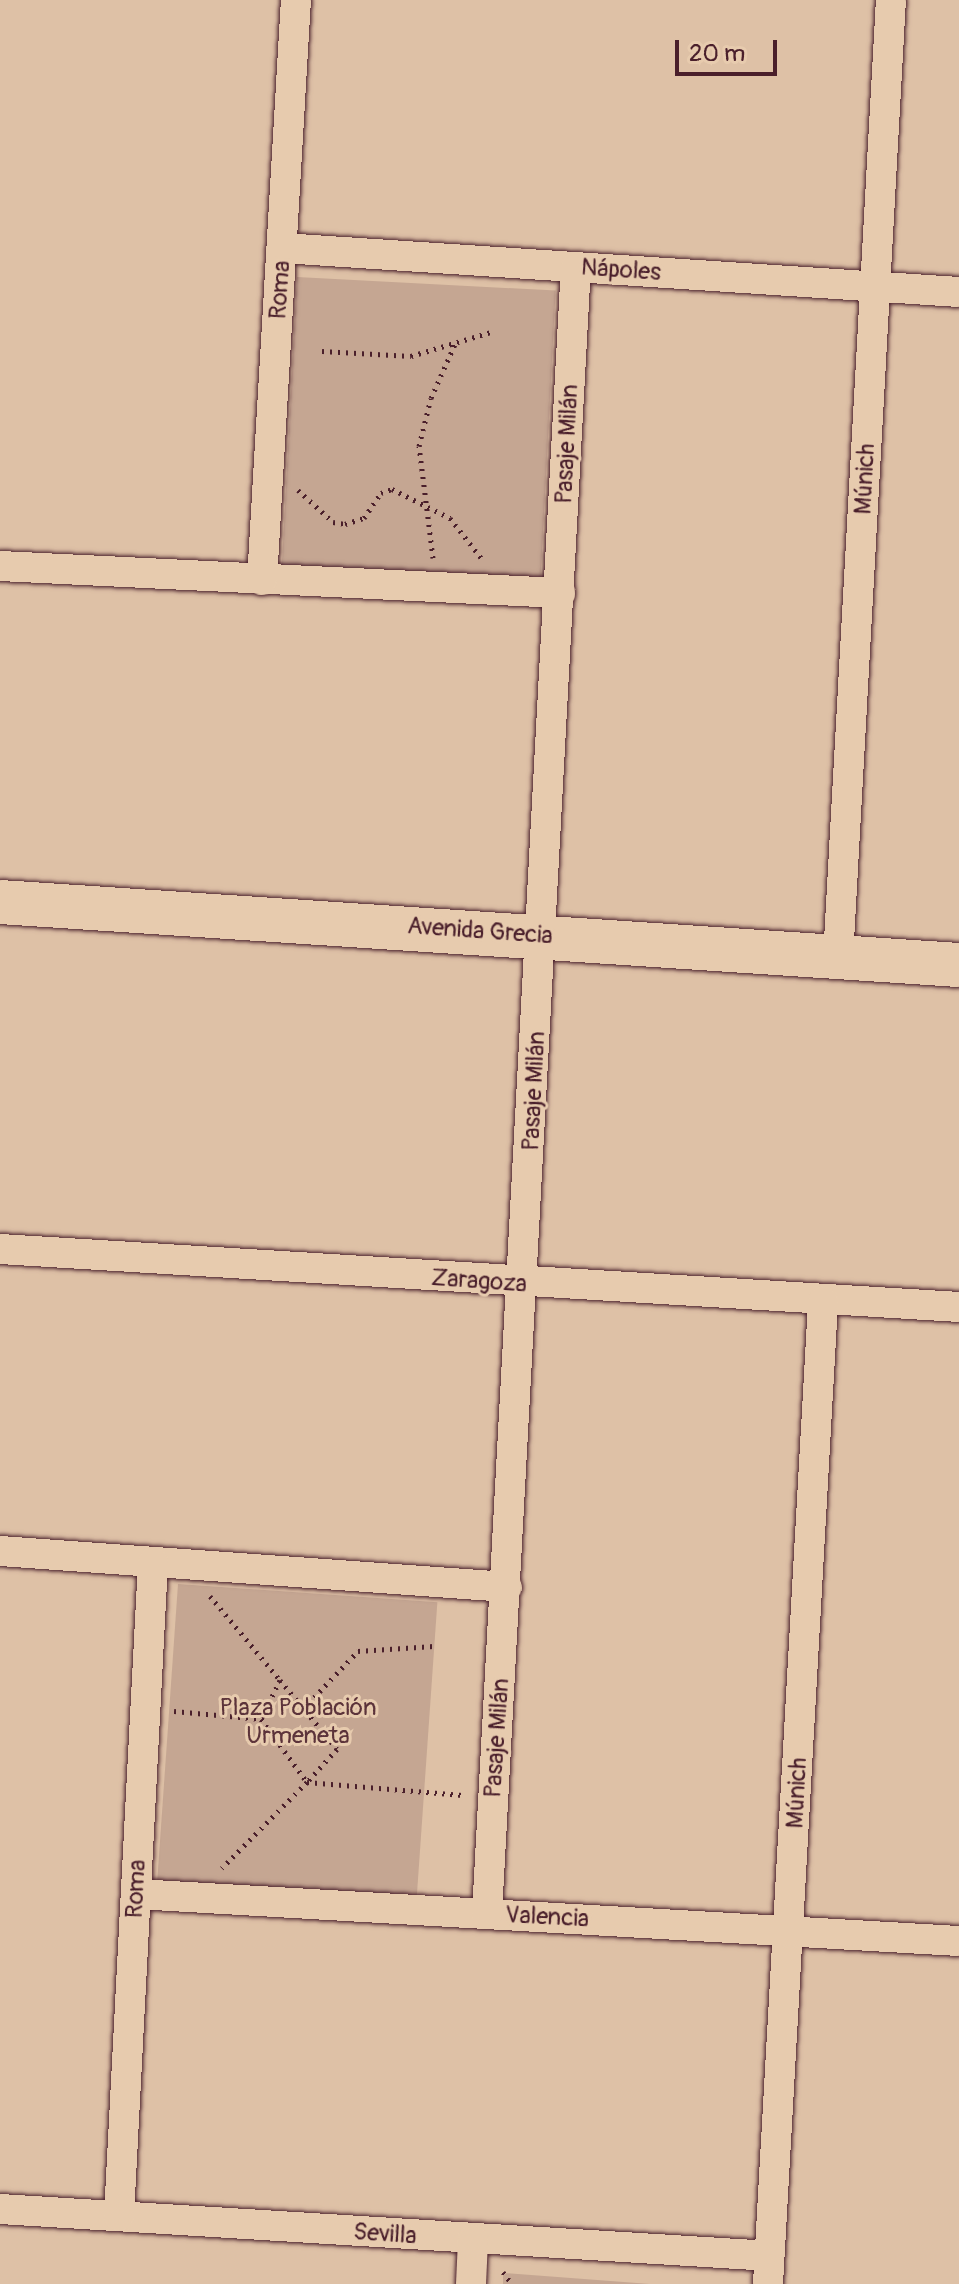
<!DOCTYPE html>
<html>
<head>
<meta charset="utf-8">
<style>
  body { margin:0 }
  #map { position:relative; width:959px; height:2284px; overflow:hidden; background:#dec1a6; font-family:Pangolin,sans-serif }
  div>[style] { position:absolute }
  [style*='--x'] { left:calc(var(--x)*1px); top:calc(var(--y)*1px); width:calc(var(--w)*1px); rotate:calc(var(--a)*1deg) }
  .green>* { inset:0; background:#c5a692; transform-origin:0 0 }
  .path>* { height:5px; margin-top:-2.5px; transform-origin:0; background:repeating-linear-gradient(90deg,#4a1f2b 0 2px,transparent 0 8px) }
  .roads { filter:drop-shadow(0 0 2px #4a1f2b) drop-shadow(0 0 2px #4a1f2b) }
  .street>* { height:30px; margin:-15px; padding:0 15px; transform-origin:15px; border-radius:15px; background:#e7cbae }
  .secondary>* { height:44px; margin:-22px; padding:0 22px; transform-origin:22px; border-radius:22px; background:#e7cbae }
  span { translate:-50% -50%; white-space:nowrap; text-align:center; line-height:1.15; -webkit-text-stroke:6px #e7cbae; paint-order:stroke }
  .street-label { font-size:24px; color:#4a1f2b }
  .park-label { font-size:24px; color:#5c333a }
  .scale { position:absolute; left:675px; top:40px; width:102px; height:36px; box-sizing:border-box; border:4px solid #4a1f2b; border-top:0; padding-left:10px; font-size:24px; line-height:28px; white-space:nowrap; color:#4a1f2b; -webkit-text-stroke:6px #e7cbae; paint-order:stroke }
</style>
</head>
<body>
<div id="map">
  <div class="green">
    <i style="left:297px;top:277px;width:259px;height:288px;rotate:3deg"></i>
    <i style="left:178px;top:1584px;width:260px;height:302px;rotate:4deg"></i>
    <i style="clip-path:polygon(503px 2273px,650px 2284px,503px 2284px)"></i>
  </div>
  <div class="path">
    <i style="--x:322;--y:351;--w:89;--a:3.2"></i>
    <i style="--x:411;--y:356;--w:84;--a:-16.7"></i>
    <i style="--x:298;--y:490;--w:47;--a:42.4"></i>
    <i style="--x:333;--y:522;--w:12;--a:9"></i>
    <i style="--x:345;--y:524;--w:20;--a:-18"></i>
    <i style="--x:364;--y:518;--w:30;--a:-56"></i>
    <i style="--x:381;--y:493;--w:12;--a:-20"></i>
    <i style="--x:392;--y:489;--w:65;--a:26.6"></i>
    <i style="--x:450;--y:518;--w:52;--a:52"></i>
    <i style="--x:433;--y:558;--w:113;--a:-97.1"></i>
    <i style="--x:419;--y:446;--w:49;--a:-76"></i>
    <i style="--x:431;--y:398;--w:59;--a:-66"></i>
    <i style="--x:210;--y:1596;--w:109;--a:50.2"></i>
    <i style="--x:280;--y:1680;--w:43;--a:116"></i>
    <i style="--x:280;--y:1680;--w:89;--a:50.4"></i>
    <i style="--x:337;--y:1749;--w:43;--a:132.2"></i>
    <i style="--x:303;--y:1709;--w:80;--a:-46.5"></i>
    <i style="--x:358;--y:1651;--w:76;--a:-3.8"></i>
    <i style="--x:174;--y:1711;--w:87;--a:5.3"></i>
    <i style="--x:261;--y:1719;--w:78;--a:53.9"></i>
    <i style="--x:307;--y:1782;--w:121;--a:134.7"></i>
    <i style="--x:307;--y:1782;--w:156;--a:4.8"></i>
    <i style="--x:503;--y:2272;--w:15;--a:53"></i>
  </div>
  <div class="roads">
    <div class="street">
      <i style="--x:282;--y:248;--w:678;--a:3.72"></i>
      <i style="--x:0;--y:566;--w:561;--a:2.76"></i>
      <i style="--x:262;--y:580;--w:581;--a:-86.65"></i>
      <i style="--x:838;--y:959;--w:960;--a:-86.84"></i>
      <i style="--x:0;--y:1249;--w:961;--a:3.46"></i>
      <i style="--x:0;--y:1551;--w:508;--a:4.06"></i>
      <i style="--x:136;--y:1894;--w:824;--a:3.27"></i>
      <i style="--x:487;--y:1914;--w:1649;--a:-86.91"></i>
      <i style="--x:0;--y:2209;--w:771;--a:3.49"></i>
      <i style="--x:119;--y:2216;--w:655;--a:-87.02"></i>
      <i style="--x:471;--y:2284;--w:44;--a:-87.4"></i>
      <i style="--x:768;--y:2284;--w:984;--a:-86.79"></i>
    </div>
    <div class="secondary">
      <i style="--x:0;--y:902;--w:961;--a:3.76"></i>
    </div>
  </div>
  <div class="street-label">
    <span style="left:621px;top:270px;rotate:4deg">Nápoles</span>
    <span style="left:280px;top:290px;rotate:-86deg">Roma</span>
    <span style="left:567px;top:444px;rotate:-87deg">Pasaje Milán</span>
    <span style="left:865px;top:479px;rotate:-87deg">Múnich</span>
    <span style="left:480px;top:931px;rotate:4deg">Avenida Grecia</span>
    <span style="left:534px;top:1091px;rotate:-87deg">Pasaje Milán</span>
    <span style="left:479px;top:1281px;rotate:4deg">Zaragoza</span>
    <span style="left:497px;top:1738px;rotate:-86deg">Pasaje Milán</span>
    <span style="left:797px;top:1793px;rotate:-87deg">Múnich</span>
    <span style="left:136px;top:1889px;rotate:-87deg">Roma</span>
    <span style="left:547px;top:1917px;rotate:3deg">Valencia</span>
    <span style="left:385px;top:2234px;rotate:4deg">Sevilla</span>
  </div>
  <div class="park-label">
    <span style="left:298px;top:1722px">Plaza Población<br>Urmeneta</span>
  </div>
  <div class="scale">20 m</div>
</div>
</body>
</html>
